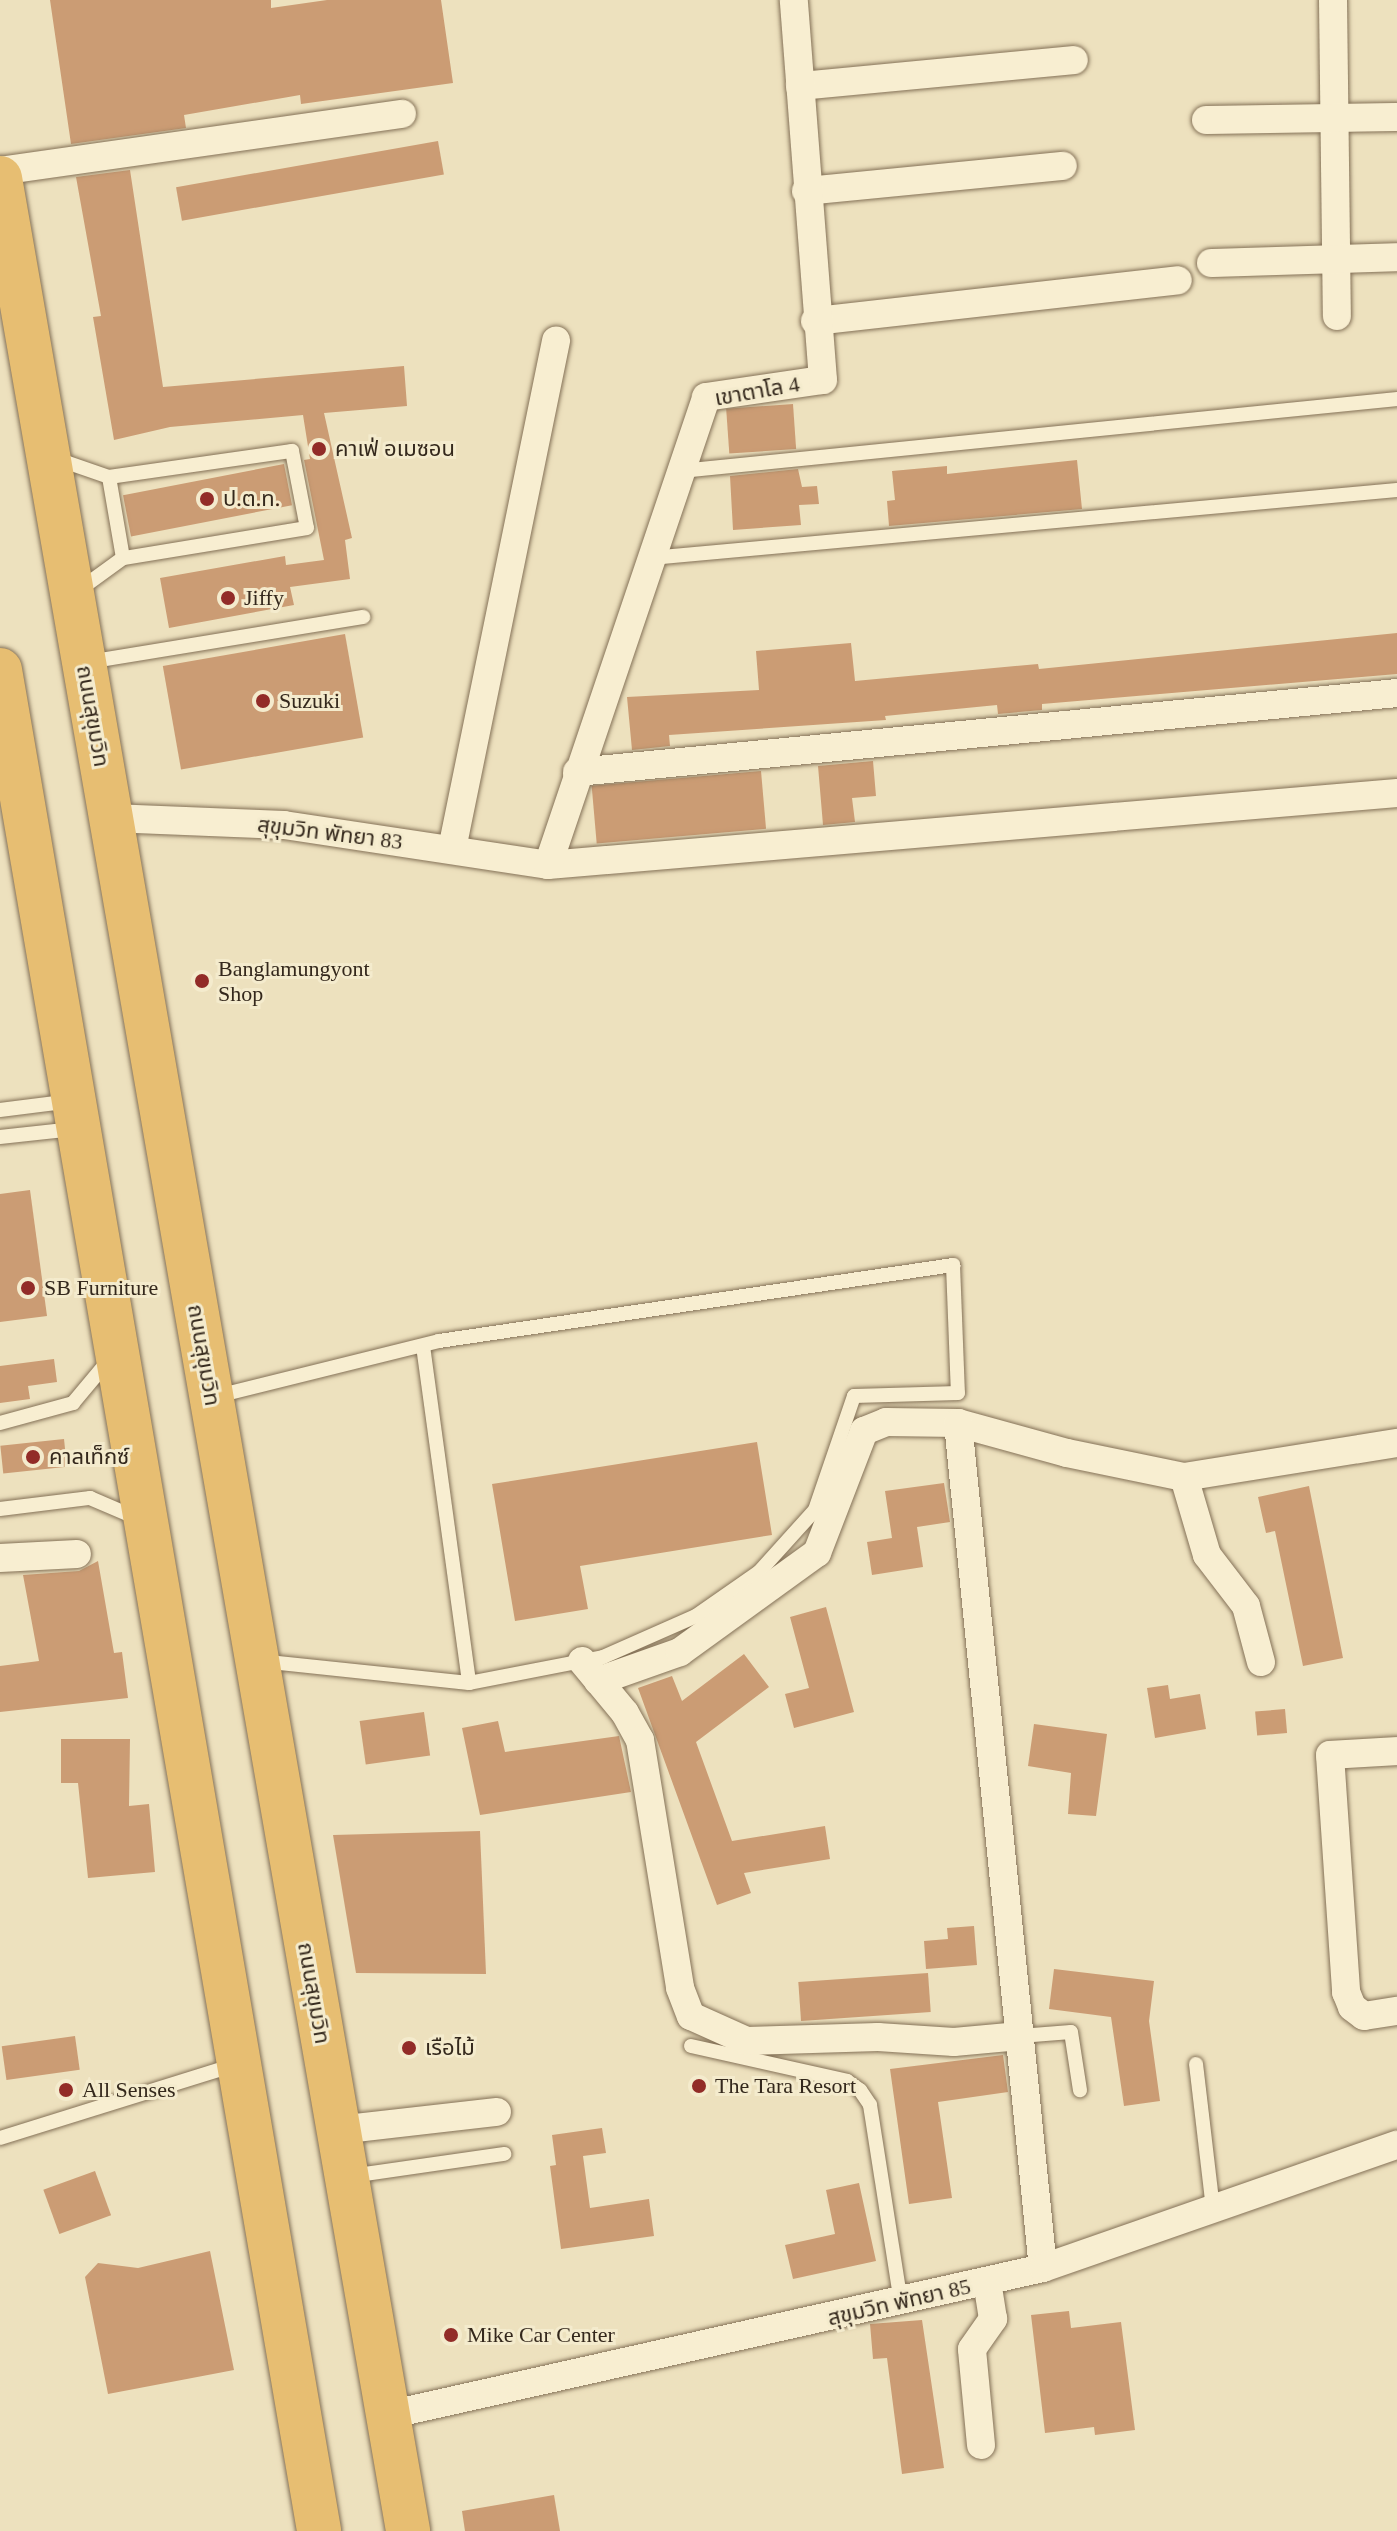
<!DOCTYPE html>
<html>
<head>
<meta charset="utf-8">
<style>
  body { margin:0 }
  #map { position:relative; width:1397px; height:2531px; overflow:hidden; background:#ede1be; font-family:"Times New Roman","Noto Sans Thai",serif }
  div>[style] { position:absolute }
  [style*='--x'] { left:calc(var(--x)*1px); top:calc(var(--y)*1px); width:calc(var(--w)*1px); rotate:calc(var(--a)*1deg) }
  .building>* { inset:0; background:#cb9c74; transform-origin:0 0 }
  .roads { filter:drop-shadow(0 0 2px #847157) drop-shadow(0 0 2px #847157) }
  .service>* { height:14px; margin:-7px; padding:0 7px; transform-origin:7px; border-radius:7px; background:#f8eed1 }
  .minor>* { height:28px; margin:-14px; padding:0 14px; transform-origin:14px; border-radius:14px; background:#f8eed1 }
  .trunk>* { height:44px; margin:-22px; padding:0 22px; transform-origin:22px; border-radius:22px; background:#e7be72 }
  .dots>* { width:22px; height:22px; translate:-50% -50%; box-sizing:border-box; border:4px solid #f4ebcd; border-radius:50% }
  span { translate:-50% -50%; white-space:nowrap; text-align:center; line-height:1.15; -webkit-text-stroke:6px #f4ebcd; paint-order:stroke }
  .street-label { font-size:22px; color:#34281c }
  .poi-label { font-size:22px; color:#34281c }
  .left { translate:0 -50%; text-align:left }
</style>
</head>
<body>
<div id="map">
  <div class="building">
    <i style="clip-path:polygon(50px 0,271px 0,271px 8px,327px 0,441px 0,453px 83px,301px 104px,300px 95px,184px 115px,186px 128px,71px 144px)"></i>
    <i style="left:438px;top:141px;width:34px;height:266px;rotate:80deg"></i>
    <i style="clip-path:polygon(130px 170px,163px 387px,404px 366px,407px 406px,324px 413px,352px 538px,345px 540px,350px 579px,290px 587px,294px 605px,169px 628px,160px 578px,285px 556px,286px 565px,324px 560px,304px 460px,310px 459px,303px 415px,170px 427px,114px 440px,93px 317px,101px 316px,76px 177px)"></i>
    <i style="left:793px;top:404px;width:45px;height:67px;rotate:86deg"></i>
    <i style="clip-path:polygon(1077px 460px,1082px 509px,889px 526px,887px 501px,895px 500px,892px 471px,947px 466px,947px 474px)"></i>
    <i style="left:284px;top:464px;width:42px;height:164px;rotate:79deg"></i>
    <i style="clip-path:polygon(798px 469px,802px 487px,817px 486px,819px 504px,799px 505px,801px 525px,733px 530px,730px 476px)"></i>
    <i style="clip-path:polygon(1397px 633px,1397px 674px,1042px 704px,1042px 710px,998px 714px,997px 705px,885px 716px,886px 720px,669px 735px,670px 746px,632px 750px,627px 697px,759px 690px,756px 651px,851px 643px,855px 681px,1038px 664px,1039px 669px)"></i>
    <i style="left:345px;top:634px;width:105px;height:185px;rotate:80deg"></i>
    <i style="clip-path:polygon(873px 761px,876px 796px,852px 798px,855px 822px,823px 825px,818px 766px)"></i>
    <i style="left:761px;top:771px;width:58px;height:170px;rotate:85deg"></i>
    <i style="clip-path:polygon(30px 1190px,47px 1316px,0 1322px,0 1194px)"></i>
    <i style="clip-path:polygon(54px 1359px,57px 1382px,28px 1386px,30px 1399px,0 1403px,0 1366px)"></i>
    <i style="left:64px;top:1439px;width:28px;height:64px;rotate:84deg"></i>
    <i style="clip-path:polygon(757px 1442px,772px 1535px,580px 1566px,588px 1609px,515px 1621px,492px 1484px)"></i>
    <i style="clip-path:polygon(944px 1483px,950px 1522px,917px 1527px,923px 1567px,872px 1575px,867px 1542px,892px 1538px,885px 1491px)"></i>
    <i style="clip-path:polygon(1309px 1486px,1343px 1658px,1303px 1666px,1275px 1531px,1266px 1533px,1258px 1497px)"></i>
    <i style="clip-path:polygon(98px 1561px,114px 1653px,122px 1652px,128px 1698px,0 1712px,0 1666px,39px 1661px,23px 1575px,79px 1571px)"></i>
    <i style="clip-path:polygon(826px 1607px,854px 1712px,794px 1728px,785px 1694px,809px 1688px,790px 1617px)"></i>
    <i style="clip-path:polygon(744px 1654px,769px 1687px,696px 1742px,732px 1841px,825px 1826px,830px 1859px,744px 1873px,751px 1893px,717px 1905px,638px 1688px,672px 1676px,682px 1701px)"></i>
    <i style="clip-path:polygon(1168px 1685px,1170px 1699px,1200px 1694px,1206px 1729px,1155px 1738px,1147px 1688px)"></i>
    <i style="left:1285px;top:1709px;width:24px;height:30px;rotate:85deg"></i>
    <i style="left:424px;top:1712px;width:44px;height:65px;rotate:82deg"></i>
    <i style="clip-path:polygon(498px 1721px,505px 1752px,619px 1736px,631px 1792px,480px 1815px,462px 1728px)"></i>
    <i style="clip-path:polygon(1034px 1724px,1107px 1734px,1096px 1816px,1068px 1814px,1071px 1773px,1028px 1766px)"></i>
    <i style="clip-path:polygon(61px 1739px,130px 1739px,129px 1806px,149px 1804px,155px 1872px,88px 1878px,78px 1783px,61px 1783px)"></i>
    <i style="clip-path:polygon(480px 1831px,486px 1974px,356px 1973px,333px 1835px)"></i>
    <i style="clip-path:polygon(974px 1926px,977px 1965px,926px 1969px,924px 1941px,948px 1939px,947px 1928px)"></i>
    <i style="clip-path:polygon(1054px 1969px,1154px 1981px,1149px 2021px,1160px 2101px,1124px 2106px,1111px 2017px,1049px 2009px)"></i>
    <i style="left:928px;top:1973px;width:39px;height:130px;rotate:86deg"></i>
    <i style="left:75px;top:2036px;width:34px;height:74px;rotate:82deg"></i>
    <i style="clip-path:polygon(1003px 2055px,1008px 2092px,938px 2102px,952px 2198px,909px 2204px,890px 2069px)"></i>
    <i style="clip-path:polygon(602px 2128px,606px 2153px,583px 2156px,590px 2208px,649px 2199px,654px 2236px,561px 2249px,550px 2166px,556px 2165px,552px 2135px)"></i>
    <i style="left:95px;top:2171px;width:47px;height:55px;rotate:70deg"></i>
    <i style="clip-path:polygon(859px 2183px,876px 2261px,793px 2279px,785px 2245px,835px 2234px,826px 2190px)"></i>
    <i style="clip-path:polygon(210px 2251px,234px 2370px,108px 2394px,85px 2277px,98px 2263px,138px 2268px)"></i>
    <i style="clip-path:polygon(1069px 2311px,1071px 2328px,1121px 2322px,1135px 2430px,1095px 2435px,1094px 2427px,1045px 2433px,1031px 2315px)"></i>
    <i style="clip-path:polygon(922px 2320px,944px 2468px,902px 2474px,887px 2358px,873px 2359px,870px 2324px)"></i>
    <i style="clip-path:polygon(554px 2495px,560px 2531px,465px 2531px,462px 2511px)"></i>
  </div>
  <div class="roads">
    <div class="service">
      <i style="--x:57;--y:459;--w:55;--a:19.1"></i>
      <i style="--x:109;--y:477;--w:185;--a:-8.1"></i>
      <i style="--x:292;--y:451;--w:78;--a:79"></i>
      <i style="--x:307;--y:528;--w:186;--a:170.7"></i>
      <i style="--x:123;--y:558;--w:54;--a:144"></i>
      <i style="--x:681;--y:471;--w:720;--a:-5.74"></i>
      <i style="--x:109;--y:477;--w:82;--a:80.2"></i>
      <i style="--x:651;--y:558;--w:749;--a:-5.21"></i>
      <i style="--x:88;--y:662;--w:279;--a:-9.3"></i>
      <i style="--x:0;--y:1110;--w:72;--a:-7.2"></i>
      <i style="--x:0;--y:1137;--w:74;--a:-6.2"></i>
      <i style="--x:423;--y:1346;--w:340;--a:82.2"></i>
      <i style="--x:217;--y:1396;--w:229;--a:-13.9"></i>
      <i style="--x:439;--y:1341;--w:520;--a:-8.41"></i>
      <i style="--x:953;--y:1265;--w:128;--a:87.8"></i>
      <i style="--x:958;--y:1393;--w:104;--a:178.3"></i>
      <i style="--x:854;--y:1396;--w:120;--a:108.9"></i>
      <i style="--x:815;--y:1510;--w:84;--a:132.1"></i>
      <i style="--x:759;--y:1572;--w:77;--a:145.1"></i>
      <i style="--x:696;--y:1616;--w:102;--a:156.2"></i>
      <i style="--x:603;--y:1657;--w:136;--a:169"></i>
      <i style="--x:469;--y:1683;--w:209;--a:-174"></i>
      <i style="--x:0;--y:1423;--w:76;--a:-15.3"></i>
      <i style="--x:73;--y:1403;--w:56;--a:-50.1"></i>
      <i style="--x:0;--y:1509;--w:91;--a:-7"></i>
      <i style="--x:90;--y:1498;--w:53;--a:23.2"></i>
      <i style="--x:1020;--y:2036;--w:51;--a:-4.5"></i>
      <i style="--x:1071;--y:2032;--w:59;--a:81.2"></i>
      <i style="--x:691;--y:2046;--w:160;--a:12.6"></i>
      <i style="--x:847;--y:2081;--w:16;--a:35"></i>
      <i style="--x:860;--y:2090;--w:18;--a:56"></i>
      <i style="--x:870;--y:2105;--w:199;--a:81.1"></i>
      <i style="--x:1196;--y:2064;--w:146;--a:83.3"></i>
      <i style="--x:0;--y:2138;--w:246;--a:-17.3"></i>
      <i style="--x:351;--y:2176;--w:155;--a:-8.2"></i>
    </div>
    <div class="minor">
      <i style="--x:1333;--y:0;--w:316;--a:89.3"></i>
      <i style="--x:800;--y:86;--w:275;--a:-5.4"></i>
      <i style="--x:1206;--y:120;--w:191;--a:-0.9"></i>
      <i style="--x:0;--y:171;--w:406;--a:-8.1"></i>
      <i style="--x:806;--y:191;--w:258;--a:-5.6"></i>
      <i style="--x:1211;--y:263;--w:186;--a:-1.8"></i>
      <i style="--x:815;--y:321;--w:365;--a:-6.4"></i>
      <i style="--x:577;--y:772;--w:824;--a:-5.5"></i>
      <i style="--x:111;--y:818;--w:173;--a:2.3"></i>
      <i style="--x:284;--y:825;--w:267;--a:8.6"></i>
      <i style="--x:548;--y:865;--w:852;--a:-4.85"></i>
      <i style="--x:452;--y:849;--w:519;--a:-78.43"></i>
      <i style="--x:548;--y:865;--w:494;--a:-71.3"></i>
      <i style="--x:706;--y:397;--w:118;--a:-8.3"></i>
      <i style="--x:823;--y:380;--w:381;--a:-94.4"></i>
      <i style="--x:958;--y:1423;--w:113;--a:15.4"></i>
      <i style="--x:1067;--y:1453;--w:119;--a:11.6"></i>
      <i style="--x:1184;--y:1477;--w:216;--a:-9.1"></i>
      <i style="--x:1184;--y:1477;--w:81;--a:73.6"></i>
      <i style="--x:1207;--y:1555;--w:64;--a:52.6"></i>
      <i style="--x:1246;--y:1606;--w:58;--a:75"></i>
      <i style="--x:0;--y:1558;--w:77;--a:-3"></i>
      <i style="--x:582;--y:1661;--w:67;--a:50.4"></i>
      <i style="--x:625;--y:1713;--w:31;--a:61"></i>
      <i style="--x:640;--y:1740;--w:251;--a:80.8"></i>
      <i style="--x:680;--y:1988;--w:30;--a:69"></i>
      <i style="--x:691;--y:2016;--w:61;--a:24.1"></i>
      <i style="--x:747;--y:2041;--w:131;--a:-1.7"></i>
      <i style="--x:878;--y:2037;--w:76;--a:3.8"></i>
      <i style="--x:954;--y:2042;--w:66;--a:-5.2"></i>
      <i style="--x:598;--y:1681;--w:87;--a:-19.5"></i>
      <i style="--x:680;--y:1652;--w:169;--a:-35.9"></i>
      <i style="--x:817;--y:1553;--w:131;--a:-68.9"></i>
      <i style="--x:864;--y:1431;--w:24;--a:-22"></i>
      <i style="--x:886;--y:1422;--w:72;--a:0.8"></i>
      <i style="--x:958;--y:1423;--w:849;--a:84.26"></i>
      <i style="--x:1397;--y:1751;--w:67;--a:176.6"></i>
      <i style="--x:1330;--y:1755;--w:238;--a:86.1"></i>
      <i style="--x:1346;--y:1992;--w:16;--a:68"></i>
      <i style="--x:1352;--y:2007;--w:15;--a:37"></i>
      <i style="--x:1364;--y:2016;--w:33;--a:-9"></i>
      <i style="--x:338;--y:2130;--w:160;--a:-6.5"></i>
      <i style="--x:388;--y:2415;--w:671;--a:-12.65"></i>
      <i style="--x:1043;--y:2268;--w:375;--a:-19.2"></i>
      <i style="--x:981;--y:2445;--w:96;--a:-95.4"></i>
      <i style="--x:972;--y:2349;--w:37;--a:-55"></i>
      <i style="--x:993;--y:2319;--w:38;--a:-99"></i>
    </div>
    <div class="trunk">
      <i style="--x:0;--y:178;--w:2388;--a:80.16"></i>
      <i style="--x:0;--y:670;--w:1888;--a:80.27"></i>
    </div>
  </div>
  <div class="dots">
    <i style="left:319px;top:449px;background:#922c28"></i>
    <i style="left:207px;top:499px;background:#922c28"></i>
    <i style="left:228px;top:598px;background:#922c28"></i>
    <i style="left:263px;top:701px;background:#922c28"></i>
    <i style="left:202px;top:981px;background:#922c28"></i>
    <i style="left:28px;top:1288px;background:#922c28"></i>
    <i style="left:33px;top:1457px;background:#922c28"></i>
    <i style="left:409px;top:2048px;background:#922c28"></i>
    <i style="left:699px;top:2086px;background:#922c28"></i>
    <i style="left:66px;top:2090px;background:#922c28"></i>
    <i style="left:451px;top:2335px;background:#922c28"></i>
  </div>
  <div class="street-label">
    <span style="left:757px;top:391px;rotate:-10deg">เขาตาโล 4</span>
    <span style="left:93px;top:716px;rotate:80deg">ถนนสุขุมวิท</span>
    <span style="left:330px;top:833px;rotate:7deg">สุขุมวิท พัทยา 83</span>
    <span style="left:204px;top:1355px;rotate:80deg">ถนนสุขุมวิท</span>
    <span style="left:314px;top:1993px;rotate:80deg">ถนนสุขุมวิท</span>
    <span style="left:899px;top:2302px;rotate:-13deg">สุขุมวิท พัทยา 85</span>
  </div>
  <div class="poi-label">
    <span class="left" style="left:335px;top:449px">คาเฟ่ อเมซอน</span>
    <span class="left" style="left:223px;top:499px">ป.ต.ท.</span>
    <span class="left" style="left:244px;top:598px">Jiffy</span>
    <span class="left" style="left:279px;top:701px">Suzuki</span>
    <span class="left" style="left:218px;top:981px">Banglamungyont<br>Shop</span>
    <span class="left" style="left:44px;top:1288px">SB Furniture</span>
    <span class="left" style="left:49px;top:1457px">คาลเท็กซ์</span>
    <span class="left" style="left:425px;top:2048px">เรือไม้</span>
    <span class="left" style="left:715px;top:2086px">The Tara Resort</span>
    <span class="left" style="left:82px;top:2090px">All Senses</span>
    <span class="left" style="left:467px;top:2335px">Mike Car Center</span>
  </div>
</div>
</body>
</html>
